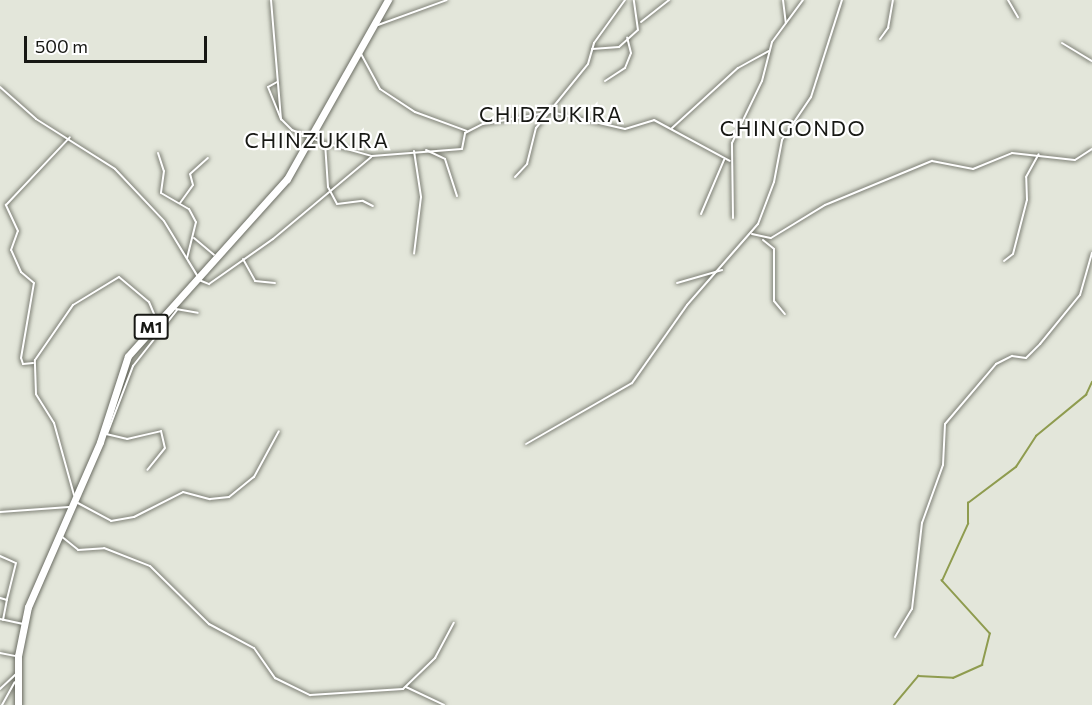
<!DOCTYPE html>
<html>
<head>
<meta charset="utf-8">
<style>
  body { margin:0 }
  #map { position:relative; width:1092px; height:705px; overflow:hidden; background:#e3e6da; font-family:Commissioner,sans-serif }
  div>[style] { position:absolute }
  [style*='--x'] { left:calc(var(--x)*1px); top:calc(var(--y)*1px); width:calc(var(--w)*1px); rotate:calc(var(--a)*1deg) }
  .stream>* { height:1.5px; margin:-0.75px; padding:0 0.75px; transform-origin:0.75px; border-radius:0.75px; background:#8f9c4f }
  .roads { filter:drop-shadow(0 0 2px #6a6c62) drop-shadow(0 0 2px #6a6c62) }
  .street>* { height:2px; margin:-1px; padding:0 1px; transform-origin:1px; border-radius:1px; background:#fff }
  .highway>* { height:7px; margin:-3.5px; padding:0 3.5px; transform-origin:3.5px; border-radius:3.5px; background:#fff }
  span { translate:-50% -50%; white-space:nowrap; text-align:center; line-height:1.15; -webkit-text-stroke:4.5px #fff; paint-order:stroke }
  .shield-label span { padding:2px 4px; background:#fff; border:2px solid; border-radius:4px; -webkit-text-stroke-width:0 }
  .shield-label { font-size:16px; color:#171814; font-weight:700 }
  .quarter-label { font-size:21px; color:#171814; letter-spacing:1.5px }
  .scale { position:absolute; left:24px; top:36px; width:183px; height:27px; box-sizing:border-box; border:3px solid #171814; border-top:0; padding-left:8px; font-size:18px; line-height:21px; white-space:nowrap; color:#171814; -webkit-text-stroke:4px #fff; paint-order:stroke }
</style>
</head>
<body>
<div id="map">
  <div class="stream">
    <i style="--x:894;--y:705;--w:38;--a:-50"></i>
    <i style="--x:918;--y:676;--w:35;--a:3"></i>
    <i style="--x:953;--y:678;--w:32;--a:-24"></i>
    <i style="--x:982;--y:665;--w:32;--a:-76"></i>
    <i style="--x:990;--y:634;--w:72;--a:-132.2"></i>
    <i style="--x:942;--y:581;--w:63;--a:-65.5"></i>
    <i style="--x:968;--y:524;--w:21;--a:-90"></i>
    <i style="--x:968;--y:503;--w:60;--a:-36.9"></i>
    <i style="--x:1016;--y:467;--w:37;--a:-57"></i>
    <i style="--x:1036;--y:436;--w:65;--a:-39.4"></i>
    <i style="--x:1086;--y:395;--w:14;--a:-65"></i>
  </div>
  <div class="roads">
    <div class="street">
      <i style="--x:271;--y:0;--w:119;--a:85.2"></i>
      <i style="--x:281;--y:119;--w:16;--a:45"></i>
      <i style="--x:292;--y:130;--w:35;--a:22"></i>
      <i style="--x:325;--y:143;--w:49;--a:15.5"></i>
      <i style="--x:372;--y:156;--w:90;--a:-4.4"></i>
      <i style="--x:462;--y:149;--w:16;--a:-79"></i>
      <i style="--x:465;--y:133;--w:20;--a:-27"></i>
      <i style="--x:483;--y:124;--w:69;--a:-10"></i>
      <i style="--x:551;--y:112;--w:76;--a:12.9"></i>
      <i style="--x:625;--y:129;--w:30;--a:-17"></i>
      <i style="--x:654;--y:120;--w:86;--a:28.3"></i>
      <i style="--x:783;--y:0;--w:23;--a:83"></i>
      <i style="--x:1008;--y:0;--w:20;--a:60"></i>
      <i style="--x:641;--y:22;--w:36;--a:-38"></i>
      <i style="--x:378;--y:25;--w:73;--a:-19.9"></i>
      <i style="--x:880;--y:39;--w:14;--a:-54"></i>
      <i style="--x:888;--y:28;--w:28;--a:-80"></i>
      <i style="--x:1062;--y:43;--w:35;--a:31"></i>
      <i style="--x:592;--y:49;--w:27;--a:-4"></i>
      <i style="--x:619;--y:47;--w:25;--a:-42"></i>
      <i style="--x:638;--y:30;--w:30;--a:-98"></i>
      <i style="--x:360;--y:52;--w:42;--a:61.6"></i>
      <i style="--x:380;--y:89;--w:42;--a:33.3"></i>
      <i style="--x:415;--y:112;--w:55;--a:20.1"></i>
      <i style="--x:605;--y:81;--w:24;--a:-33"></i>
      <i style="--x:625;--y:68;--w:16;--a:-68"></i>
      <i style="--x:631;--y:53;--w:16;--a:-104"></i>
      <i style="--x:277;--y:82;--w:10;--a:151"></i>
      <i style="--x:268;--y:87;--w:35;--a:68"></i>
      <i style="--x:0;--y:87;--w:48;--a:41.6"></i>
      <i style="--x:36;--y:119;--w:93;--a:32.3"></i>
      <i style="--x:115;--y:169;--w:71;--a:46.7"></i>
      <i style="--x:164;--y:221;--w:66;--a:58.7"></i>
      <i style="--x:672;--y:128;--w:89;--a:-42.3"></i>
      <i style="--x:738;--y:68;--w:35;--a:-29"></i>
      <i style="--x:325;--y:143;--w:44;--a:86.1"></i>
      <i style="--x:328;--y:187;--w:19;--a:62"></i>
      <i style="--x:337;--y:204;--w:26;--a:-7"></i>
      <i style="--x:363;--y:201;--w:11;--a:27"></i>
      <i style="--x:426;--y:150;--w:21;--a:25"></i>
      <i style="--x:445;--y:159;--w:39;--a:72"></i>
      <i style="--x:414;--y:151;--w:47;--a:81.3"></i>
      <i style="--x:421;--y:197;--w:57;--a:97"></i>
      <i style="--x:158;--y:153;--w:19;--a:72"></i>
      <i style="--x:164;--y:171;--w:22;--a:98"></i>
      <i style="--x:161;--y:193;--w:32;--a:30"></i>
      <i style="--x:189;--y:209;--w:15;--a:62"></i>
      <i style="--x:196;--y:222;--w:37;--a:104"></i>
      <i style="--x:515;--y:177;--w:18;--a:-47"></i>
      <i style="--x:527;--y:164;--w:37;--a:-76"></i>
      <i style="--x:536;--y:128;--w:82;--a:-50.9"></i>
      <i style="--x:588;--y:64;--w:22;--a:-74"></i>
      <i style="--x:594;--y:43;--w:53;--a:-54.2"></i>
      <i style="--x:180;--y:203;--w:22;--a:-54"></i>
      <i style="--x:193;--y:185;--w:11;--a:-105"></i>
      <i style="--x:190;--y:174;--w:24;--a:-42"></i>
      <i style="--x:701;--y:214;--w:59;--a:-66.9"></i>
      <i style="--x:733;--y:218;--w:75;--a:-90.8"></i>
      <i style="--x:732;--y:143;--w:69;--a:-64.2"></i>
      <i style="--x:762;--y:81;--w:40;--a:-75.6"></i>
      <i style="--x:772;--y:42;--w:52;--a:-53.6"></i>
      <i style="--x:752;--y:234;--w:19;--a:12"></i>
      <i style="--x:771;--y:238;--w:63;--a:-31.4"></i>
      <i style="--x:825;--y:205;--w:116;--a:-22.4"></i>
      <i style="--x:932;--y:161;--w:42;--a:11"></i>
      <i style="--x:973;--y:169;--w:42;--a:-22.3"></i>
      <i style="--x:1012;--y:153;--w:63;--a:6.3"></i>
      <i style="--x:1075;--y:160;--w:20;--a:-33"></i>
      <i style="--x:194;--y:238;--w:26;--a:40"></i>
      <i style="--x:763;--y:240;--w:14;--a:39"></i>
      <i style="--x:774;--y:249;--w:52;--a:90"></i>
      <i style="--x:774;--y:301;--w:17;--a:50"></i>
      <i style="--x:243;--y:259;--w:25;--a:61"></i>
      <i style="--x:255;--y:281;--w:20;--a:6"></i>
      <i style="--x:1004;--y:261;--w:11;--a:-38"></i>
      <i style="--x:1013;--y:254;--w:56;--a:-75.5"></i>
      <i style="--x:1027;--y:200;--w:23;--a:-92"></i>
      <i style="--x:1026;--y:177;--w:26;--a:-61"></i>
      <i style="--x:199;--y:280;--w:11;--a:22"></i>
      <i style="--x:209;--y:284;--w:78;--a:-35.1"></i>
      <i style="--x:273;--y:239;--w:128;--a:-39.9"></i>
      <i style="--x:677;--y:283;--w:47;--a:-16.1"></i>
      <i style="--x:176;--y:309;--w:22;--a:10"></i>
      <i style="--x:33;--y:363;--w:10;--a:174"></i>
      <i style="--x:23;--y:364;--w:6;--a:-108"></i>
      <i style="--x:21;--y:358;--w:76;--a:-80.2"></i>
      <i style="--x:34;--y:283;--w:17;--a:-140"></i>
      <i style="--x:21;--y:272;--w:24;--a:-114"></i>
      <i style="--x:11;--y:250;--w:20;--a:-70"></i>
      <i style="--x:18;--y:231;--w:29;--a:-115"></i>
      <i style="--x:6;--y:205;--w:93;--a:-46.7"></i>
      <i style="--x:106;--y:434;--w:22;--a:13"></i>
      <i style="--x:127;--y:439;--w:35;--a:-13"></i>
      <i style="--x:161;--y:431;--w:17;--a:77"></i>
      <i style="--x:165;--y:448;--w:28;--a:129"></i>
      <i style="--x:107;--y:434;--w:73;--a:-69.1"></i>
      <i style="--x:133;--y:366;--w:71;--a:-51.8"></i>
      <i style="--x:526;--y:444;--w:122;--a:-29.9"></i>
      <i style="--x:632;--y:383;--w:95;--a:-54.8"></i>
      <i style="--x:687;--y:305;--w:108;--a:-48.8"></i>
      <i style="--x:758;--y:224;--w:45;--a:-69.1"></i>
      <i style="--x:774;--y:182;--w:43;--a:-79.2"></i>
      <i style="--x:782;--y:140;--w:52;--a:-56"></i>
      <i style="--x:811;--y:97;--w:102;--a:-72.3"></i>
      <i style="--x:74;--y:495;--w:75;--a:-105.5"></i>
      <i style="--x:54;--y:423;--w:34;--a:-122"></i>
      <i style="--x:36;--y:394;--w:34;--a:-92"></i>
      <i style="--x:35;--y:360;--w:67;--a:-55.4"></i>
      <i style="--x:73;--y:305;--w:54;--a:-31.3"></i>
      <i style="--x:119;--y:277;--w:39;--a:40"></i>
      <i style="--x:149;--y:302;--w:21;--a:67"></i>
      <i style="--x:76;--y:502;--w:40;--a:28"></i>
      <i style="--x:111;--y:521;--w:23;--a:-10"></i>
      <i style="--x:134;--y:517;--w:55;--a:-27"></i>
      <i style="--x:183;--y:492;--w:28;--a:15"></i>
      <i style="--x:210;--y:499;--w:19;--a:-6"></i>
      <i style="--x:229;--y:497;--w:32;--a:-39"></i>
      <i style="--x:254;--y:477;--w:52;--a:-61.5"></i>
      <i style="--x:0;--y:512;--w:69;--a:-4.1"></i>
      <i style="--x:61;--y:536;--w:22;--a:39"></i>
      <i style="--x:78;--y:550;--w:26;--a:-4"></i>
      <i style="--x:104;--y:548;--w:49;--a:21.4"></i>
      <i style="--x:150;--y:566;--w:83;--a:44.5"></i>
      <i style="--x:209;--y:624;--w:51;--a:28.1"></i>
      <i style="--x:254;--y:648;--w:37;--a:55"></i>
      <i style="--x:275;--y:678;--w:39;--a:26"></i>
      <i style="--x:310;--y:695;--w:93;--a:-3.7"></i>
      <i style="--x:403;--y:689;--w:45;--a:-44.1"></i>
      <i style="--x:435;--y:658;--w:40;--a:-62"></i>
      <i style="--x:0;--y:556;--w:17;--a:24"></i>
      <i style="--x:16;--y:563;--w:38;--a:104"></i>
      <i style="--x:7;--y:600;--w:7;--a:-164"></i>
      <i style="--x:0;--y:619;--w:25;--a:12"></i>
      <i style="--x:3;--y:620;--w:20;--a:-79"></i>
      <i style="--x:895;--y:637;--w:33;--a:-59"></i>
      <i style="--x:912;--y:609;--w:87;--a:-83.4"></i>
      <i style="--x:922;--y:523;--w:62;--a:-70.1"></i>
      <i style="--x:943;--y:465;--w:41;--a:-87.2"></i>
      <i style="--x:945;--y:424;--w:79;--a:-49.6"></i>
      <i style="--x:996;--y:364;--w:18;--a:-27"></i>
      <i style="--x:1012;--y:356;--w:14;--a:8"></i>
      <i style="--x:1026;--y:358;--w:20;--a:-45"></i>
      <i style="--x:1040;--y:344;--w:63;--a:-50.8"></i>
      <i style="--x:1080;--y:295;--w:44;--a:-74.1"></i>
      <i style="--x:0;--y:653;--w:15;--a:11"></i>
      <i style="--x:406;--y:687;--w:42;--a:25.3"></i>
      <i style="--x:0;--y:689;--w:23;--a:-43"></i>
      <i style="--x:2;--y:705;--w:26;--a:-61"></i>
    </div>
    <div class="highway">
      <i style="--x:18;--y:705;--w:49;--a:-90"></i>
      <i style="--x:18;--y:656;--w:50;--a:-78.5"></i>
      <i style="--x:28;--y:607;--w:180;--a:-66.4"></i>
      <i style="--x:100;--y:442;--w:90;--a:-72"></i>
      <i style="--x:128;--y:356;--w:238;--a:-48.1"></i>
      <i style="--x:287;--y:179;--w:206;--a:-60.6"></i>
    </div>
  </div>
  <div class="shield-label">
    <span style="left:151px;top:327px">M1</span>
  </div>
  <div class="quarter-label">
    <span style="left:551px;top:114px">CHIDZUKIRA</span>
    <span style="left:793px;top:128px">CHINGONDO</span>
    <span style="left:317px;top:140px">CHINZUKIRA</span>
  </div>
  <div class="scale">500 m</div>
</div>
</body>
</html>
